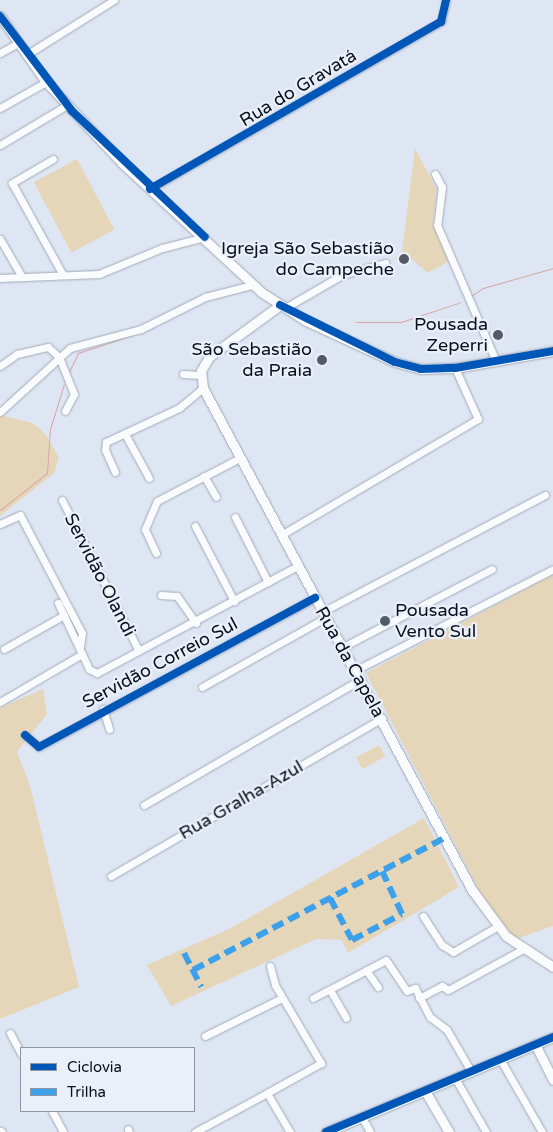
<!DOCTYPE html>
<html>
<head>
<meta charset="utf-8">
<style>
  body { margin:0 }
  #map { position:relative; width:553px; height:1132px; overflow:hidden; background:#dee6f4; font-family:"Varela Round",sans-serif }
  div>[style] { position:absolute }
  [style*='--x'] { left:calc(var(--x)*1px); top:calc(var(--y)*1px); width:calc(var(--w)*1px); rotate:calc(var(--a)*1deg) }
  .green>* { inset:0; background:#e5d6b9; transform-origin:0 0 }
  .stream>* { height:1px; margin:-0.5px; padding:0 0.5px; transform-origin:0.5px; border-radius:0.5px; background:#d9a4a5 }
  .roads { filter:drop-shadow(0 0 1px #a2aab7) drop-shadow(0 0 1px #a2aab7) }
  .minor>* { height:7px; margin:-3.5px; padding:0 3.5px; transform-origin:3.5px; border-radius:3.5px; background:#fafbfd }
  .major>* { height:9px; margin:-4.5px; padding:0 4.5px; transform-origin:4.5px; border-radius:4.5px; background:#fafbfd }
  .quiet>* { height:6px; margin-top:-3px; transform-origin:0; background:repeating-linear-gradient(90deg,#3ca1ea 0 12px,transparent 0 18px) }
  .cycleway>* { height:8px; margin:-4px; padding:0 4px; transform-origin:4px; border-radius:4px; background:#0057b8 }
  .dots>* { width:14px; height:14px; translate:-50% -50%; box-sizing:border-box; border:2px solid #ebf0f8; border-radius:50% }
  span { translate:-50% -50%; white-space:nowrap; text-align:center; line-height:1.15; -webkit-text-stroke:4.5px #ebf0f8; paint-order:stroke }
  .street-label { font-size:18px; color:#080f1e }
  .poi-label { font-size:18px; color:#080f1e }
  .right { translate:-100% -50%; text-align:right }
  .left { translate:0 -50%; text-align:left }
  .legend { position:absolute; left:20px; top:1047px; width:175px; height:65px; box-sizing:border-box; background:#ebf0f8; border:1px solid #9096a1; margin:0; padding:6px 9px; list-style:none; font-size:15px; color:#080f1e }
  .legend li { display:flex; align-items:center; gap:10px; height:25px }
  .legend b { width:25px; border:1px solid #9096a1 }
</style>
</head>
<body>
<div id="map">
  <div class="green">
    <i style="clip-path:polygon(415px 148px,437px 190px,433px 222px,449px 261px,428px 273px,402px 251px)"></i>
    <i style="left:77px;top:159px;width:80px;height:49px;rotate:62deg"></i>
    <i style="clip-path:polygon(0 415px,33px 423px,46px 435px,59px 458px,54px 473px,0 516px)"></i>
    <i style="clip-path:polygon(553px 575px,553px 926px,516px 939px,489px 909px,366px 673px)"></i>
    <i style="clip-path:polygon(43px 689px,47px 714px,17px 752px,30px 786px,79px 987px,0 1019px,0 708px)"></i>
    <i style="left:379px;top:745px;width:13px;height:26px;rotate:61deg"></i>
    <i style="clip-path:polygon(424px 818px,459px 887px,348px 953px,342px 940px,316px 939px,171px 1006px,147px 965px,231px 928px)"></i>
  </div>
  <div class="stream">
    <i style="--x:471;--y:296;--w:14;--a:-34"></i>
    <i style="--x:483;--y:288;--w:73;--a:-15.9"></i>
    <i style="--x:356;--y:322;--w:45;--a:0"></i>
    <i style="--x:401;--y:322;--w:63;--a:-18.4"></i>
    <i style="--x:148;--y:329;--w:18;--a:-27"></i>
    <i style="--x:69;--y:372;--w:21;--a:-65"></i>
    <i style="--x:78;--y:353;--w:57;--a:-18.4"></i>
    <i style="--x:0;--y:510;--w:60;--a:-38.2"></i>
    <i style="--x:47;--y:473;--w:44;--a:-86.1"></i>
    <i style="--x:50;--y:429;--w:47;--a:-72.7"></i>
  </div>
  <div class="roads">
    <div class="minor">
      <i style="--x:0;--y:53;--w:21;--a:-29"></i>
      <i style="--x:26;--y:55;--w:104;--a:-32"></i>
      <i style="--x:0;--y:108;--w:53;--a:-29.5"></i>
      <i style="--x:0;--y:145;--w:78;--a:-30.8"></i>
      <i style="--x:53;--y:159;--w:48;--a:149.7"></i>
      <i style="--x:12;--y:183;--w:105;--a:61"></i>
      <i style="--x:435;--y:174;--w:15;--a:62"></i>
      <i style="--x:442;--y:187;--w:38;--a:97"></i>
      <i style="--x:437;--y:225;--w:146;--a:66.6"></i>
      <i style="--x:150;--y:189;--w:336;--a:-29.9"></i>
      <i style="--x:441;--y:22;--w:23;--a:-77"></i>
      <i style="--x:0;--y:239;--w:44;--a:59.9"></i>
      <i style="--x:0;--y:278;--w:99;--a:-2.3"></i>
      <i style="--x:99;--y:274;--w:68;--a:-22.4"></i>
      <i style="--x:162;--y:248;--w:44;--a:-14.3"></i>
      <i style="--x:285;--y:308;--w:66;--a:-30.1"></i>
      <i style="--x:342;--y:275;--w:45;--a:-15.6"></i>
      <i style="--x:0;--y:366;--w:21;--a:-35"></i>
      <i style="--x:17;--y:354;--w:32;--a:-13"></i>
      <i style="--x:48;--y:347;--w:15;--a:42"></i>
      <i style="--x:59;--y:357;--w:40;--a:68"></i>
      <i style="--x:74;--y:394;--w:19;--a:118"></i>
      <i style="--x:183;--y:374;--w:17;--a:3"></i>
      <i style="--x:0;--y:412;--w:95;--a:-42.4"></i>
      <i style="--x:70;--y:348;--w:73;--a:-15"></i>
      <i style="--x:141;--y:329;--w:72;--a:-26.6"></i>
      <i style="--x:205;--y:297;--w:49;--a:-14.3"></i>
      <i style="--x:125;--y:434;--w:50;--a:61.4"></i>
      <i style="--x:115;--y:472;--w:24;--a:-114"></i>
      <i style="--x:105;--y:450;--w:8;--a:-83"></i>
      <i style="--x:106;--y:442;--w:81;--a:-25"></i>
      <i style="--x:179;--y:408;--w:31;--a:-40"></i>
      <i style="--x:204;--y:476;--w:24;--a:60"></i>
      <i style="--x:62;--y:500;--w:169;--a:63"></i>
      <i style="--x:235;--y:517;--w:73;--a:63.1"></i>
      <i style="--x:0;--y:524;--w:22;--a:-24"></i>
      <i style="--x:20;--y:515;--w:133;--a:62.3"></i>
      <i style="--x:82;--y:633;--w:15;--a:98"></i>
      <i style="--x:195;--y:526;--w:85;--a:62.5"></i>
      <i style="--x:281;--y:535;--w:229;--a:-30.5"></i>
      <i style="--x:478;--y:419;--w:56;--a:-114.3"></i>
      <i style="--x:156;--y:553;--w:26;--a:-115"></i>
      <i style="--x:145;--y:529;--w:30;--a:-67"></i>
      <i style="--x:157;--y:501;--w:93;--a:-27.4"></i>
      <i style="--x:161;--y:595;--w:16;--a:4"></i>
      <i style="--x:177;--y:596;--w:33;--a:55"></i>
      <i style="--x:58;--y:603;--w:73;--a:64.8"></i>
      <i style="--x:89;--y:669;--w:9;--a:27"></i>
      <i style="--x:97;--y:673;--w:227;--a:-28.1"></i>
      <i style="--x:322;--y:612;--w:252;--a:-27.7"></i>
      <i style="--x:343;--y:647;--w:168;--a:-27.6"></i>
      <i style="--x:4;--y:649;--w:69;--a:-29.5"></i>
      <i style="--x:356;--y:670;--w:221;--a:-27.1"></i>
      <i style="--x:202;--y:687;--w:141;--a:-29.3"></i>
      <i style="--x:0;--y:702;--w:95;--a:-30.3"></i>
      <i style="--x:103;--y:709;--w:21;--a:73"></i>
      <i style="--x:25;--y:735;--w:18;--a:41"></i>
      <i style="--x:39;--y:747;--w:314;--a:-28.4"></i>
      <i style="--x:144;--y:805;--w:251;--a:-30.1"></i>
      <i style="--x:111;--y:876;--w:314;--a:-30.2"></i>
      <i style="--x:423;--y:916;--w:35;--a:57"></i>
      <i style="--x:442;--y:945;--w:13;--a:32"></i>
      <i style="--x:453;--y:952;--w:52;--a:-30"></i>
      <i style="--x:270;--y:966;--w:20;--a:75"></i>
      <i style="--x:275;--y:985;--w:91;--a:59.5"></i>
      <i style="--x:321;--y:1063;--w:62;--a:150.9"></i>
      <i style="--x:267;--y:1093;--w:45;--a:59.5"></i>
      <i style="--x:366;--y:970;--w:21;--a:55"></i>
      <i style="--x:330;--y:990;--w:32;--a:60"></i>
      <i style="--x:313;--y:998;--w:82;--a:-27.5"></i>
      <i style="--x:386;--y:960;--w:37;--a:56"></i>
      <i style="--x:407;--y:991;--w:9;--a:-21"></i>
      <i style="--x:415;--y:988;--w:33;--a:63"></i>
      <i style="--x:430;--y:1017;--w:21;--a:37"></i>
      <i style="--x:447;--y:1030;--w:48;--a:59.7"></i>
      <i style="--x:419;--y:998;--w:26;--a:-28"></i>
      <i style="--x:442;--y:986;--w:7;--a:34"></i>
      <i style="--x:448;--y:990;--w:88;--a:-28.6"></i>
      <i style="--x:10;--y:1033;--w:24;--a:62"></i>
      <i style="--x:205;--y:1036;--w:86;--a:-26.3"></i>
      <i style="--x:500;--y:1059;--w:84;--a:60.1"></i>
      <i style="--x:455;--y:1078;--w:62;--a:60.1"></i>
      <i style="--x:52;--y:1111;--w:24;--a:62"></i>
      <i style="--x:362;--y:1117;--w:17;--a:62"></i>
      <i style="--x:128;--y:1129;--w:3;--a:72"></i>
      <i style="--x:1;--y:1131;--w:1;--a:45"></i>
      <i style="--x:195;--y:1132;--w:82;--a:-28.4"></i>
    </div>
    <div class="major">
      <i style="--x:0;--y:16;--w:80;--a:55.1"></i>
      <i style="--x:46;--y:82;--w:114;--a:46.8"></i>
      <i style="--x:124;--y:165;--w:187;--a:42.8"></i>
      <i style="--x:261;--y:292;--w:54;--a:32.8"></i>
      <i style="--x:306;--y:321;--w:98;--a:24.7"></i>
      <i style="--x:395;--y:362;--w:27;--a:15"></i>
      <i style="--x:421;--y:369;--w:34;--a:-2"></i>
      <i style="--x:455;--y:368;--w:99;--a:-9.8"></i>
      <i style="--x:280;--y:305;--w:88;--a:143.8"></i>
      <i style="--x:209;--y:357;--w:16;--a:120"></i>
      <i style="--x:201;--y:371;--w:17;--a:83"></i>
      <i style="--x:203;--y:388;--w:570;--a:61.82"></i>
      <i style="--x:472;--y:890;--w:57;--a:53.5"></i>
      <i style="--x:506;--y:936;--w:56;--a:33.4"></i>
      <i style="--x:535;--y:1044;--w:40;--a:63.4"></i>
      <i style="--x:425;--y:1091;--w:48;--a:59.7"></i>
      <i style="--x:326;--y:1132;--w:246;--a:-22.7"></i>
    </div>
  </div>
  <div class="quiet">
    <i style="--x:330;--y:898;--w:47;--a:62.4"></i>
    <i style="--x:352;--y:940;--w:56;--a:-27.5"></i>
    <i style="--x:402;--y:914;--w:47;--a:-114.9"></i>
    <i style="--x:184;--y:953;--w:38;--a:63"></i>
    <i style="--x:193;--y:970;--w:284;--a:-27.7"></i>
  </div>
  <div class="cycleway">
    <i style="--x:0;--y:16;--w:119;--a:52.8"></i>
    <i style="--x:72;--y:111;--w:183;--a:43.5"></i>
    <i style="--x:150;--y:189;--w:336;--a:-29.9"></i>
    <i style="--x:441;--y:22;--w:23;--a:-77"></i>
    <i style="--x:280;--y:305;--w:128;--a:26.4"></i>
    <i style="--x:395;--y:362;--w:27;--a:15"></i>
    <i style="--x:421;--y:369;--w:34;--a:-2"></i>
    <i style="--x:455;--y:368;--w:99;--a:-9.8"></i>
    <i style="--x:25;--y:735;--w:18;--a:41"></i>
    <i style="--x:39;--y:747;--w:314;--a:-28.4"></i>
    <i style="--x:326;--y:1132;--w:246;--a:-22.7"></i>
  </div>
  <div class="dots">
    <i style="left:404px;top:259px;background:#535a69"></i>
    <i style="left:498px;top:335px;background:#535a69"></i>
    <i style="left:322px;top:360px;background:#535a69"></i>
    <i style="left:385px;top:621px;background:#535a69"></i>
  </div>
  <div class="street-label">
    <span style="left:298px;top:88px;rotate:-31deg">Rua do Gravatá</span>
    <span style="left:100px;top:575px;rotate:63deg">Servidão Olandi</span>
    <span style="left:350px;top:662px;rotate:61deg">Rua da Capela</span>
    <span style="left:160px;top:663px;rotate:-28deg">Servidão Correio Sul</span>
    <span style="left:241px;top:800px;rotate:-30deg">Rua Gralha-Azul</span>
  </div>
  <div class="poi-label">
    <span class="right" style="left:394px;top:259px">Igreja São Sebastião<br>do Campeche</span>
    <span class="right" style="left:488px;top:335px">Pousada<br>Zeperri</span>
    <span class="right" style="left:312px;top:360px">São Sebastião<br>da Praia</span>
    <span class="left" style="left:395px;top:621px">Pousada<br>Vento Sul</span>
  </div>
  <ul class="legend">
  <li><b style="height:6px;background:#0057b8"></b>Ciclovia</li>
  <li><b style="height:6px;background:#3ca1ea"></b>Trilha</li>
  </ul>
</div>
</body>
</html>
